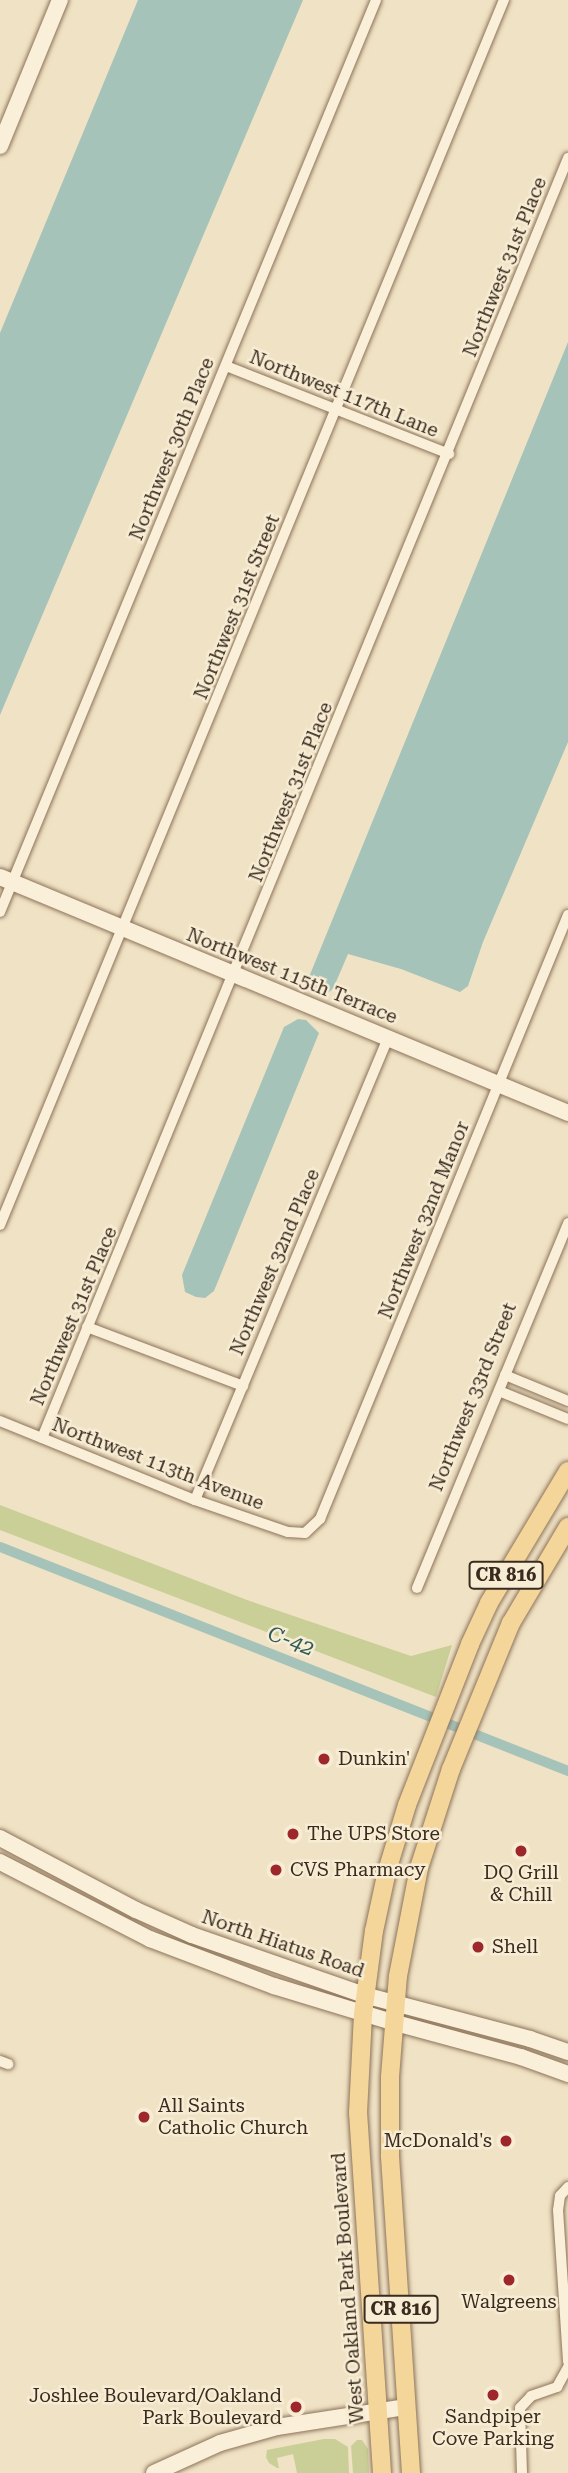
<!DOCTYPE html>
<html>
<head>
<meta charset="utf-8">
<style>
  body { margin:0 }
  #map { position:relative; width:568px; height:2473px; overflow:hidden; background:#f0e2c4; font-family:"Roboto Serif",serif }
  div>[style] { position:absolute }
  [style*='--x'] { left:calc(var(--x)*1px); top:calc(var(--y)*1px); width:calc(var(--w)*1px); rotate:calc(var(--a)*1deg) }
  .green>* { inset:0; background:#cacf97 }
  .water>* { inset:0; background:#a6c3ba }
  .canal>* { height:10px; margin:-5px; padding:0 5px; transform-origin:5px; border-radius:5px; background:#a6c3ba }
  .roads { filter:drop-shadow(0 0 2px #8c735a) drop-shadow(0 0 2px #8c735a) }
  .street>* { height:10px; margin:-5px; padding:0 5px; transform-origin:5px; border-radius:5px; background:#faefd8 }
  .secondary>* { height:16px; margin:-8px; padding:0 8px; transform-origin:8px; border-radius:8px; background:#faefd8 }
  .primary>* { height:18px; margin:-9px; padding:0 9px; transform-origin:9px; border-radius:9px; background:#f4d69b }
  .dots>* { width:19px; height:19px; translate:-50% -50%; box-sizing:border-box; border:4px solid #f7ecd4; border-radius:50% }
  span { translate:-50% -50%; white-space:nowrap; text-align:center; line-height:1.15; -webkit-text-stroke:5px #f7ecd4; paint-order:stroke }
  .shield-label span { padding:2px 5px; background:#f7ecd4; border:2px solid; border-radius:5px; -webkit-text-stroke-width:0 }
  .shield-label { font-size:18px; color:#3b2b1e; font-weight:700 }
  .street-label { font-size:19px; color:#3b2b1e }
  .poi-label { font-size:19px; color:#3b2b1e }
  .left { translate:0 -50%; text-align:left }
  .right { translate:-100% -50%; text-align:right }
  .water-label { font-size:21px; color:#2d5b57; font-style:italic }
</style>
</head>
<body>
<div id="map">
  <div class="green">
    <i style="clip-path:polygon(0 1505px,247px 1600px,411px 1656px,452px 1645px,436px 1697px,0 1530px)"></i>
    <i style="clip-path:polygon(324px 2439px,335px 2439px,348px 2447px,349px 2473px,297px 2473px,293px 2454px,277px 2458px,279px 2468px,277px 2468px,269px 2463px,266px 2457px,267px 2450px)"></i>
    <i style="clip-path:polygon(357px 2440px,362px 2440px,368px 2449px,369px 2473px,353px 2473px,351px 2446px)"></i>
  </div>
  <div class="water">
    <i style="clip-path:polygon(138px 0,303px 0,0 715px,0 333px)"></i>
    <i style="clip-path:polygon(568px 342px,568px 742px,483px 942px,468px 986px,460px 992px,401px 969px,348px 954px,333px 989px,325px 995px,318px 992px,310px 987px,309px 977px)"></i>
    <i style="clip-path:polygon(298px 1019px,306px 1020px,319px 1033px,214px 1291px,205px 1298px,196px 1297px,185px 1292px,182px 1275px,284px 1027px)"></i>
  </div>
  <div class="canal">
    <i style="--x:0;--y:1547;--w:611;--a:21.52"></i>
  </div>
  <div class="roads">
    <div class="street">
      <i style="--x:226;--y:366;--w:240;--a:21.5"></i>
      <i style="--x:0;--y:912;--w:986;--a:-67.59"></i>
      <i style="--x:0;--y:1225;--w:1325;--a:-67.64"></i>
      <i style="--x:87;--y:1327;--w:167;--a:20.7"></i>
      <i style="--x:505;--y:1375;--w:68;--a:22.4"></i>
      <i style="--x:499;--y:1391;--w:74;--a:22.1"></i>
      <i style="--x:0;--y:1421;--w:210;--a:22.1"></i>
      <i style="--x:195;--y:1500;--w:98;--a:19"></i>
      <i style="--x:288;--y:1532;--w:17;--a:3"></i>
      <i style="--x:305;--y:1533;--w:21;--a:-43"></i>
      <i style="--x:320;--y:1519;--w:653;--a:-67.68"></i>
      <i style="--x:42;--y:1438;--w:1384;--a:-67.66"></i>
      <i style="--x:195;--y:1500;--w:501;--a:-67.33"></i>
      <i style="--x:417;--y:1588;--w:395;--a:-67.5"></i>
      <i style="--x:0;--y:2061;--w:9;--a:21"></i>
      <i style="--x:568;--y:2187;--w:12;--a:132"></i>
      <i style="--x:560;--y:2196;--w:14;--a:98"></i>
      <i style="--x:558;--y:2210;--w:152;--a:86.2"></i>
      <i style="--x:522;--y:2473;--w:65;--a:-91.8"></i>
      <i style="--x:520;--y:2408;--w:16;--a:-47"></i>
      <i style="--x:531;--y:2396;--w:28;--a:-19"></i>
      <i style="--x:557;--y:2387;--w:23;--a:-61"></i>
    </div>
    <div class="secondary">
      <i style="--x:0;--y:146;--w:158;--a:-67.7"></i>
      <i style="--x:0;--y:877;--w:615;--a:22.56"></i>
      <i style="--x:0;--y:1838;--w:154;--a:27.9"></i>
      <i style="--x:136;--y:1910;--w:61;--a:24.1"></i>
      <i style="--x:192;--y:1935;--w:182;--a:19.2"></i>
      <i style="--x:364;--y:1995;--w:172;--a:14.8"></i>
      <i style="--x:530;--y:2039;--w:40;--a:18.9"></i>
      <i style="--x:0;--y:1862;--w:169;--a:27.2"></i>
      <i style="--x:150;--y:1939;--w:133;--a:20.8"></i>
      <i style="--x:274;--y:1986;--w:123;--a:17"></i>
      <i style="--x:392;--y:2022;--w:134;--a:15.2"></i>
      <i style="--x:521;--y:2057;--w:50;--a:19.9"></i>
      <i style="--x:154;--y:2473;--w:72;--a:-24.4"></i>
      <i style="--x:220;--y:2443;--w:59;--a:-15.7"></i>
      <i style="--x:277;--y:2427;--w:131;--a:-8.8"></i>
    </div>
    <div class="primary">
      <i style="--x:382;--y:2473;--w:361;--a:-93.8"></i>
      <i style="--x:358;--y:2113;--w:99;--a:-87.1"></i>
      <i style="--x:363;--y:2014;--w:84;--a:-82.5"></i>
      <i style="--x:374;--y:1931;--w:61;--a:-77.8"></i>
      <i style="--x:387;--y:1871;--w:69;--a:-73.1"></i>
      <i style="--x:407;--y:1805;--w:173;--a:-68.6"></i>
      <i style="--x:470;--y:1644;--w:45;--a:-65.1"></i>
      <i style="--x:489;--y:1603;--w:154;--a:-59.1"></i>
      <i style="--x:411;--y:2473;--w:319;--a:-93.8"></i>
      <i style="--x:390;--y:2155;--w:78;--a:-90"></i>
      <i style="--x:390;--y:2077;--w:101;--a:-85.5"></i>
      <i style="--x:398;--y:1976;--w:110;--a:-79"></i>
      <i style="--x:419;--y:1868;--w:104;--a:-72.1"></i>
      <i style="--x:451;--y:1769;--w:158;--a:-67.7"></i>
      <i style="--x:511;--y:1623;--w:112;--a:-59.3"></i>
    </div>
  </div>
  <div class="dots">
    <i style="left:324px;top:1759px;background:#9d272b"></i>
    <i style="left:293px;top:1834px;background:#9d272b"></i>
    <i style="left:521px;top:1851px;background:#9d272b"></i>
    <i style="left:276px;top:1870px;background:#9d272b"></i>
    <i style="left:478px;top:1947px;background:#9d272b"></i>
    <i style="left:144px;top:2117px;background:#9d272b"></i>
    <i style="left:506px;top:2141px;background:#9d272b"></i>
    <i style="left:509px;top:2280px;background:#9d272b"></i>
    <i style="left:493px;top:2395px;background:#9d272b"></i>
    <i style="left:296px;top:2407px;background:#9d272b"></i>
  </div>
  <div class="shield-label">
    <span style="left:506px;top:1575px">CR 816</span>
    <span style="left:401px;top:2309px">CR 816</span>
  </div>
  <div class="street-label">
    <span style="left:505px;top:267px;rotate:-68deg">Northwest 31st Place</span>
    <span style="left:344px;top:394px;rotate:22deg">Northwest 117th Lane</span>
    <span style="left:172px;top:449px;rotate:-68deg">Northwest 30th Place</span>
    <span style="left:237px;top:607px;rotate:-68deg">Northwest 31st Street</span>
    <span style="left:291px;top:792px;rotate:-68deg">Northwest 31st Place</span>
    <span style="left:292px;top:976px;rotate:22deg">Northwest 115th Terrace</span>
    <span style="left:424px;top:1220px;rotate:-68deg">Northwest 32nd Manor</span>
    <span style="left:275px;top:1262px;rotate:-67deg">Northwest 32nd Place</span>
    <span style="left:74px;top:1316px;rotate:-67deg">Northwest 31st Place</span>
    <span style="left:473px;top:1397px;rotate:-68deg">Northwest 33rd Street</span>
    <span style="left:158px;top:1464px;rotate:21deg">Northwest 113th Avenue</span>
    <span style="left:283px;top:1944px;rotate:19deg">North Hiatus Road</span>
    <span style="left:348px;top:2288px;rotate:-94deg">West Oakland Park Boulevard</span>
  </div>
  <div class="poi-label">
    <span class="left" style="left:338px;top:1759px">Dunkin'</span>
    <span class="left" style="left:307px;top:1834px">The UPS Store</span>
    <span class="left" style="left:290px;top:1870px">CVS Pharmacy</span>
    <span style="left:521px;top:1884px">DQ Grill<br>&amp; Chill</span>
    <span class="left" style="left:492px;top:1947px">Shell</span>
    <span class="left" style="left:158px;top:2117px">All Saints<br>Catholic Church</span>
    <span class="right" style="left:492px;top:2141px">McDonald's</span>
    <span style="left:509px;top:2302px">Walgreens</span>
    <span class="right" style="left:282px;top:2407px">Joshlee Boulevard/Oakland<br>Park Boulevard</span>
    <span style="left:493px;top:2428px">Sandpiper<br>Cove Parking</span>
  </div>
  <div class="water-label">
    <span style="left:291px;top:1641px;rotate:21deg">C-42</span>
  </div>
</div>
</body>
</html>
